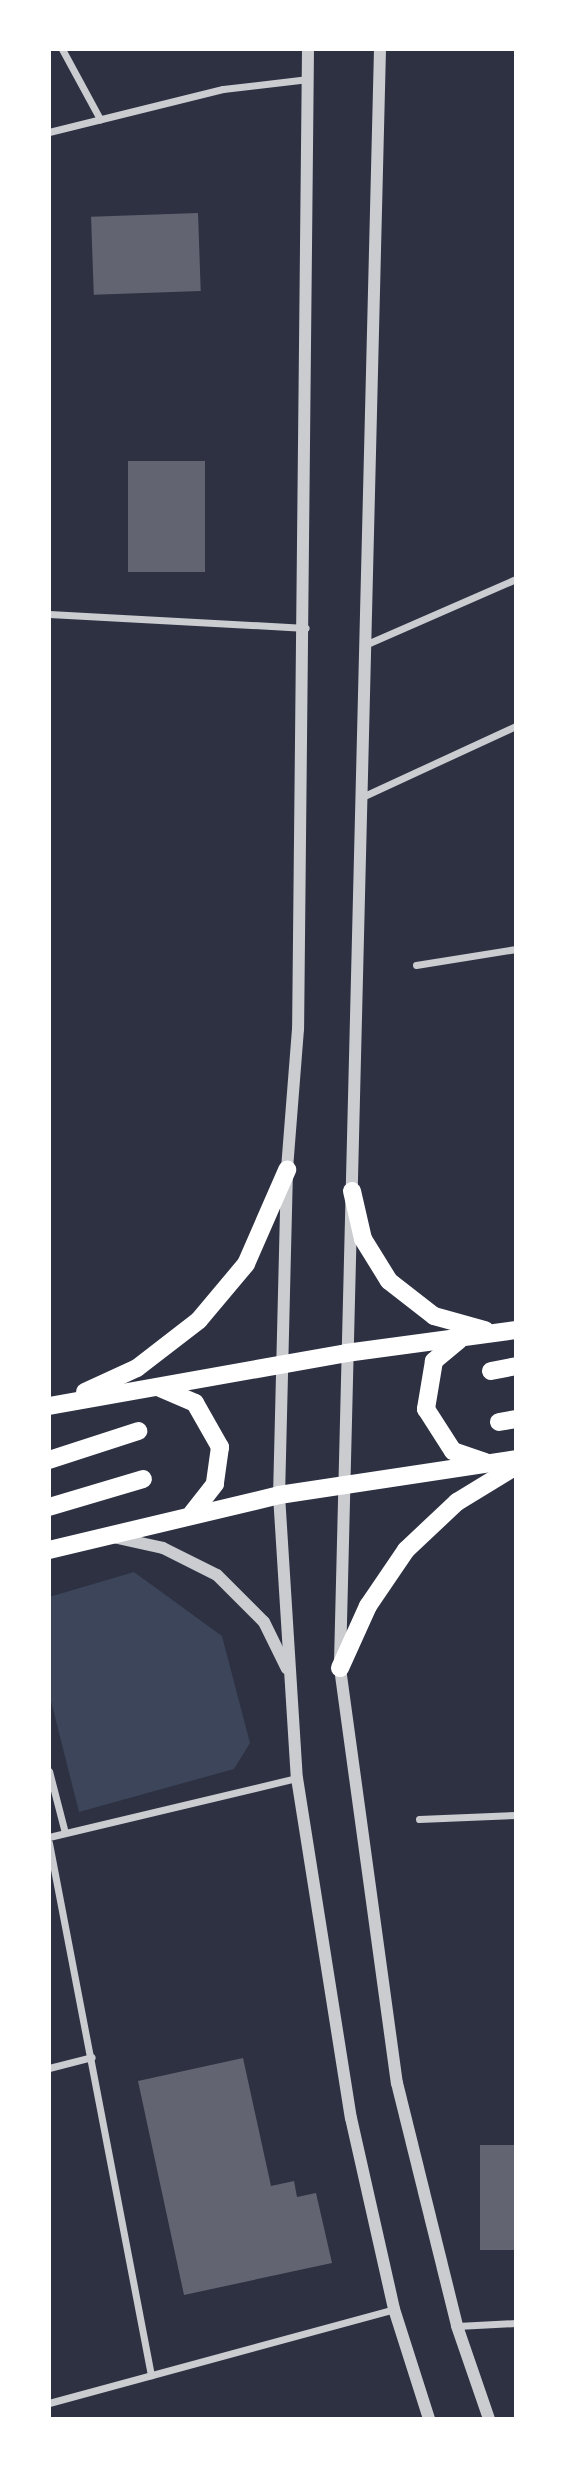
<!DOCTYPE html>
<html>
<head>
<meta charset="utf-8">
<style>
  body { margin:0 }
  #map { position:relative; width:565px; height:2468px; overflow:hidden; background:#2d3142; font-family:"PT Sans",sans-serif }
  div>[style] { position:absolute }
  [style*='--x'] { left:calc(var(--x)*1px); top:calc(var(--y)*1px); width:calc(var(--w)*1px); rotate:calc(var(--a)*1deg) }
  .green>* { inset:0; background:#3c4559 }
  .building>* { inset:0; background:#626471; transform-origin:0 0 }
  .minor>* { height:7px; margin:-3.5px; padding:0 3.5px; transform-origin:3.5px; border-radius:3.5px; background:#caccd0 }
  .tertiary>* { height:12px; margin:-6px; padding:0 6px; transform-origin:6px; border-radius:6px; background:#caccd0 }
  .primary>* { height:18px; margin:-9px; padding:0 9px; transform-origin:9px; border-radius:9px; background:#fff }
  span { translate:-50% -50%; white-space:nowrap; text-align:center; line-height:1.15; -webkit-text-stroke:5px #fff; paint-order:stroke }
  .frame { position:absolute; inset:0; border:51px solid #fff; pointer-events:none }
</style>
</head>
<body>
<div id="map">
  <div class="green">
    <i style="clip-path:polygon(134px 1572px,222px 1636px,250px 1743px,234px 1769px,79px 1812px,49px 1693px,49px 1597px)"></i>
  </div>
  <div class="building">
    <i style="left:198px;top:213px;width:78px;height:107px;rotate:88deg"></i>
    <i style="left:128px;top:461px;width:77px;height:111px"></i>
    <i style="clip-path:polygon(243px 2058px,271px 2186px,294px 2181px,297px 2197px,316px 2193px,332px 2263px,184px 2295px,138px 2081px)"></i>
    <i style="left:516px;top:2145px;width:105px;height:36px;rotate:90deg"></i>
  </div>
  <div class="minor">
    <i style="--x:62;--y:49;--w:80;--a:61.5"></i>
    <i style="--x:49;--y:132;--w:179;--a:-13.9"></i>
    <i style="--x:223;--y:89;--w:86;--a:-6.7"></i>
    <i style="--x:49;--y:614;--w:257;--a:3.1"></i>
    <i style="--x:367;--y:644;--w:163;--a:-23.6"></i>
    <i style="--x:362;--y:797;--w:170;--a:-24.8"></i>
    <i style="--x:416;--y:965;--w:101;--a:-9.1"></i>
    <i style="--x:49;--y:1771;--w:64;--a:75.5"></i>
    <i style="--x:419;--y:1819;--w:97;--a:-2.4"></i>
    <i style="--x:49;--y:1837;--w:255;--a:-13.4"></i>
    <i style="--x:49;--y:1843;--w:542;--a:79.15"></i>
    <i style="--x:49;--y:2068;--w:44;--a:-14.3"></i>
    <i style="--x:457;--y:2326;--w:59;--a:-2.9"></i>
    <i style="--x:49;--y:2403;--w:358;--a:-15.2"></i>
  </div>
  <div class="tertiary">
    <i style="--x:308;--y:49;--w:980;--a:90.58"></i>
    <i style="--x:298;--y:1029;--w:141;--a:94.5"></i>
    <i style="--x:287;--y:1170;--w:325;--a:91.4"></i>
    <i style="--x:279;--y:1495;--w:284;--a:86.4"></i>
    <i style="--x:297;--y:1778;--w:344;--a:81"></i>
    <i style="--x:351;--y:2118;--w:196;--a:77.3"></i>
    <i style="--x:394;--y:2309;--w:115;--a:72.3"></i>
    <i style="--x:380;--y:49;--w:1619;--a:91.42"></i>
    <i style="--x:340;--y:1668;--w:419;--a:82.2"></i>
    <i style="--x:397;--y:2083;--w:250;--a:76.1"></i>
    <i style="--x:457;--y:2326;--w:98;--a:71"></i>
    <i style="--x:113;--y:1537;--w:51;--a:12.4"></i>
    <i style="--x:163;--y:1548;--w:60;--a:26.6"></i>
    <i style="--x:217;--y:1575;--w:66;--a:45"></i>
    <i style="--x:264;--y:1622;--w:52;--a:63.9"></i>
  </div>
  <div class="primary">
    <i style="--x:352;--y:1191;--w:49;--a:77.1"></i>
    <i style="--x:363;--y:1239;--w:49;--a:58.2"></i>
    <i style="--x:389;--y:1281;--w:57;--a:37.9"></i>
    <i style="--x:434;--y:1316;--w:53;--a:15.4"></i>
    <i style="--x:459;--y:1340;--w:33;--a:140"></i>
    <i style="--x:434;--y:1361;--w:49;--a:99.5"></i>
    <i style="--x:426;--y:1409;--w:50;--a:57.3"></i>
    <i style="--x:453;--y:1451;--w:34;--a:19"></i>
    <i style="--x:491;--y:1371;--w:25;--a:-11"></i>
    <i style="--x:160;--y:1388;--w:38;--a:23"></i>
    <i style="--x:195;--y:1403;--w:51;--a:60.4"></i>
    <i style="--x:220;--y:1447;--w:37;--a:98"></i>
    <i style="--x:215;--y:1484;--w:37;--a:128"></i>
    <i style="--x:85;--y:1392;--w:57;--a:-24.8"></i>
    <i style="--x:137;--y:1368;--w:78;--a:-37.7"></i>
    <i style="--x:199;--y:1320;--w:73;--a:-50"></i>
    <i style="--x:246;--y:1264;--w:103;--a:-66.4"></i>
    <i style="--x:49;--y:1406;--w:302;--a:-10.1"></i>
    <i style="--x:346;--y:1353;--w:172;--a:-7.7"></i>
    <i style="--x:499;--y:1422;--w:17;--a:-10"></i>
    <i style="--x:49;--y:1460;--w:94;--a:-18"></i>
    <i style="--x:49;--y:1507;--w:98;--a:-16.6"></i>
    <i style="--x:49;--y:1550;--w:236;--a:-13.4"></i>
    <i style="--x:279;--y:1495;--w:240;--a:-8.6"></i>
    <i style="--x:340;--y:1668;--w:68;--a:-65.7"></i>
    <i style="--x:368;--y:1606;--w:68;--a:-55.8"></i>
    <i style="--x:406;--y:1550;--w:70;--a:-43.3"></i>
    <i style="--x:457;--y:1502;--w:69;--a:-31.4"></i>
  </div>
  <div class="frame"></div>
</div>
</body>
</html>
